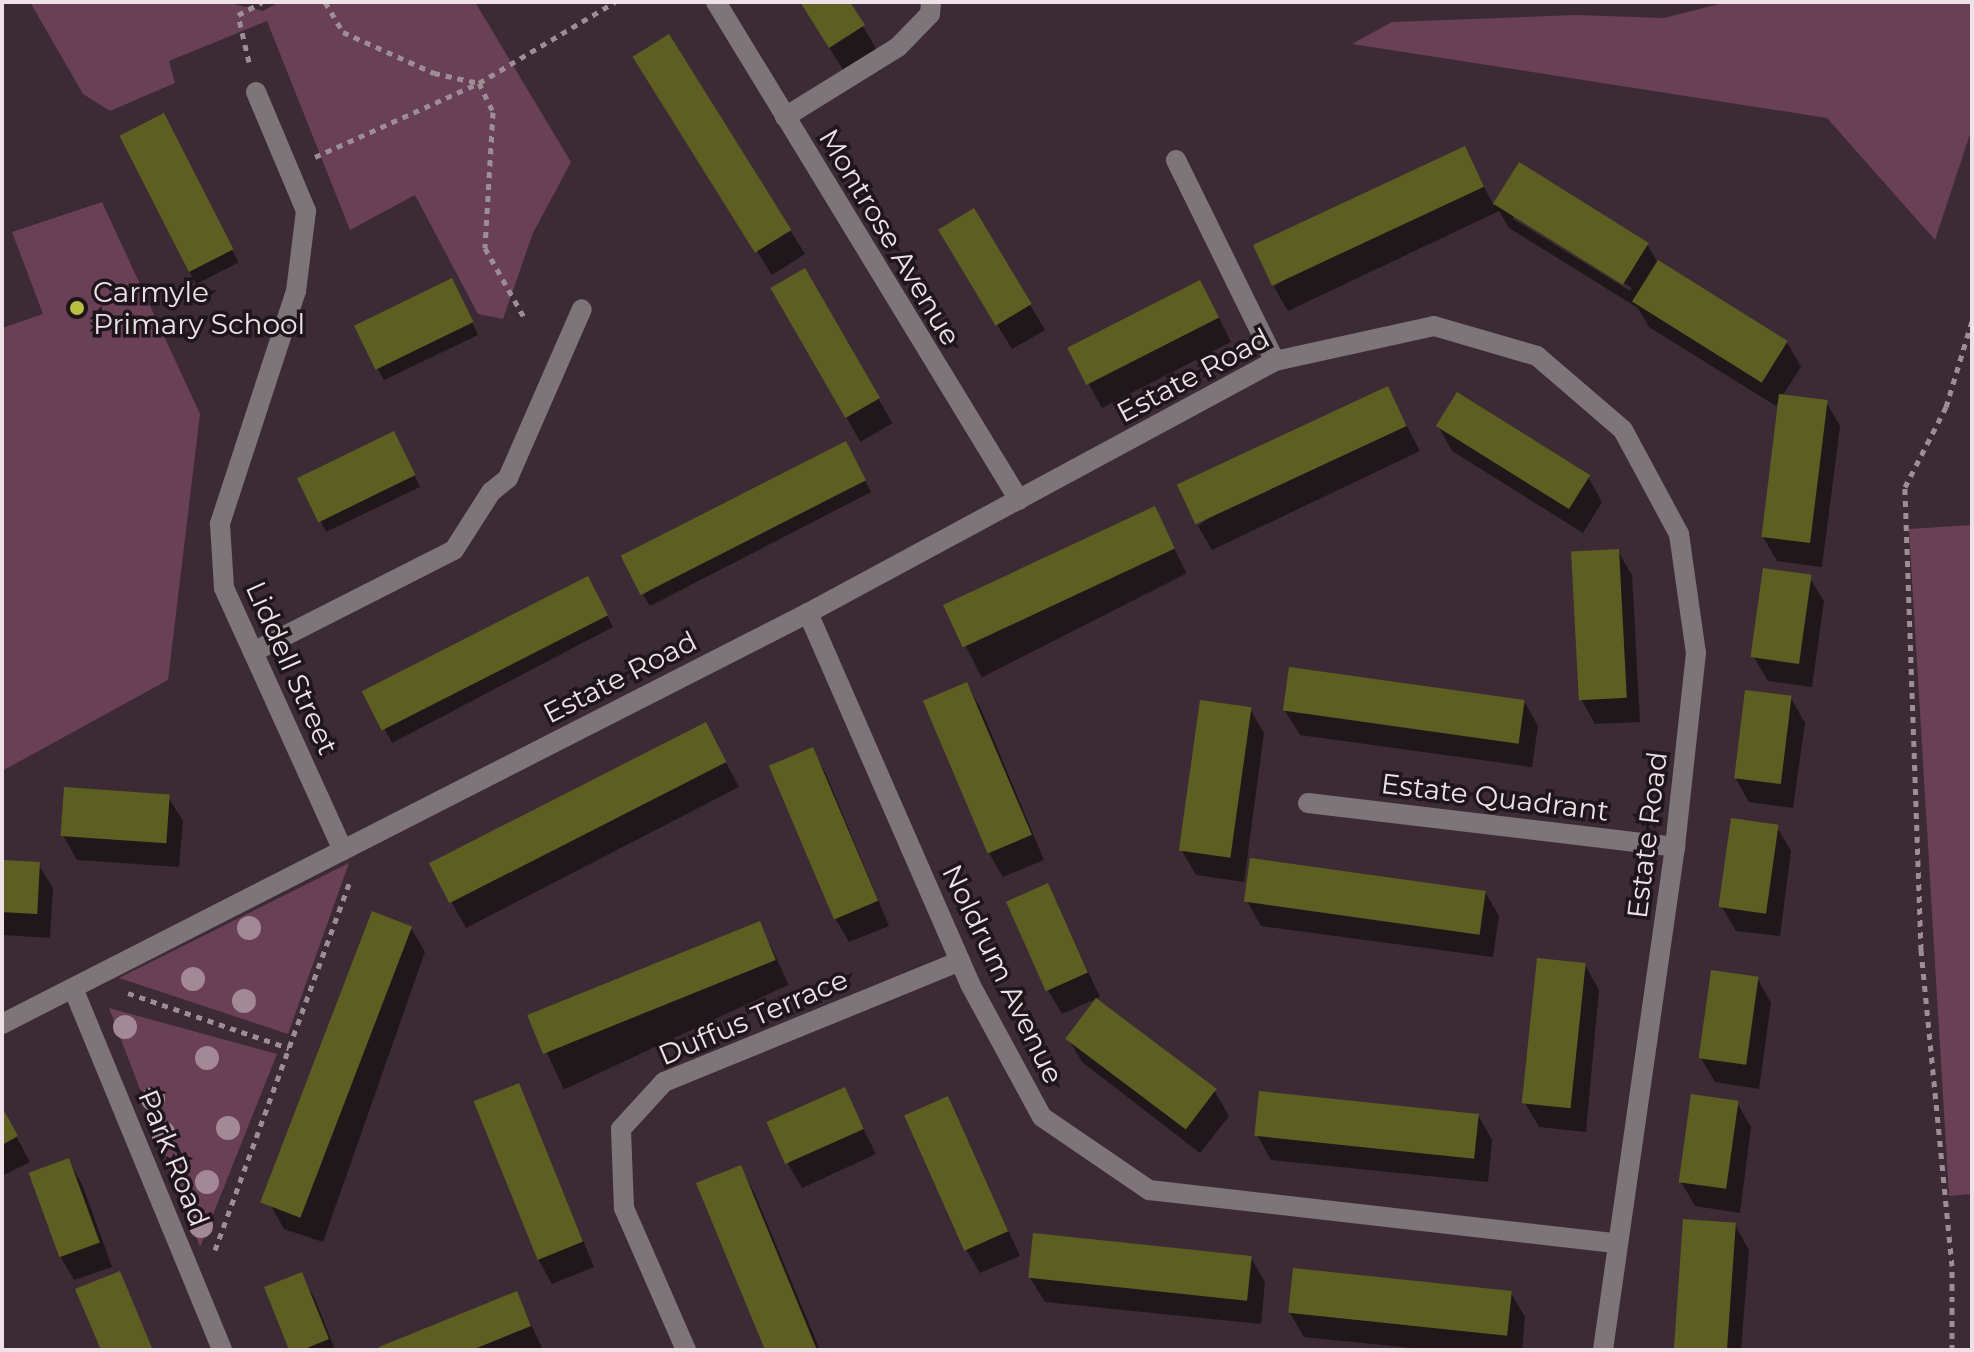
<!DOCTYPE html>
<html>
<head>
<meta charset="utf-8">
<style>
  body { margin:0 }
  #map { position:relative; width:1974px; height:1352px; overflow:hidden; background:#3c2b34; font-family:Montserrat,sans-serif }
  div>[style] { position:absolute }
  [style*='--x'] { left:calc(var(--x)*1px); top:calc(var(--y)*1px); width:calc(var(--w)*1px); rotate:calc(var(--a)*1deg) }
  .green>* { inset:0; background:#694055 }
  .shadow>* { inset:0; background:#0007; transform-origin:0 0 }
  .building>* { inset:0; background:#5c5f21; transform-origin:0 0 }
  .path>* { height:5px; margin-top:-2.5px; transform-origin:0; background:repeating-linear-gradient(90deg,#9d8e96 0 6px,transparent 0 12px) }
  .minor>* { height:20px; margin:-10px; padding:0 10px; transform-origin:10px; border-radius:10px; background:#7e7579 }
  .trees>* { width:24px; height:24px; margin:-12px; border-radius:50%; background:#a38896 }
  .dots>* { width:22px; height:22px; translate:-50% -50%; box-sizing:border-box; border:4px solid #1e161a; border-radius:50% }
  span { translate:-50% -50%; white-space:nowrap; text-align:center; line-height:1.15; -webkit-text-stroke:7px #1e161a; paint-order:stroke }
  .street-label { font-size:28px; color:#eee2e8 }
  .poi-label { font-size:28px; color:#eee2e8 }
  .left { translate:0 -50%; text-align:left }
  .frame { position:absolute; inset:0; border:4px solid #eee2e8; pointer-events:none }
</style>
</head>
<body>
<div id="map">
  <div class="green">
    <i style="clip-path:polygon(30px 2px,225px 2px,263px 11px,279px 2px,475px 2px,571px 162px,533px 233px,503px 319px,478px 314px,415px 195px,350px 230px,267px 21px,169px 61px,175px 83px,110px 111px,83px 94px)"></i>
    <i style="clip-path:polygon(1727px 2px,1972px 2px,1972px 128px,1935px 240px,1827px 118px,1352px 44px,1392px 22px,1576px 15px,1664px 18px)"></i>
    <i style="clip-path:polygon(102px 202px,200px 414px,168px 680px,2px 771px,2px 328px,43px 314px,12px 232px)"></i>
    <i style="clip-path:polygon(1972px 525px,1972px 1194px,1949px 1196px,1909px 529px)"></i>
    <i style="clip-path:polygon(349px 863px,288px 1034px,119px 978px)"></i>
    <i style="clip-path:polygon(109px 1008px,277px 1054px,200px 1247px)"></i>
  </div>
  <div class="shadow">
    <i style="clip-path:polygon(800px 2px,848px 2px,877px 50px,844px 71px)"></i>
    <i style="clip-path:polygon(669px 36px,805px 254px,772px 275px,649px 82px)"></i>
    <i style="left:170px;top:128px;width:151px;height:48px;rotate:63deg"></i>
    <i style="clip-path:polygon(evenodd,1464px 148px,1494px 206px,1520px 164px,1647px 244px,1658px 263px,1787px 342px,1801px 367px,1782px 396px,1826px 402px,1840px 426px,1822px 567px,1777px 561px,1763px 537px,1780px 400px,1776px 406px,1649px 327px,1638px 308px,1509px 228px,1499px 211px,1288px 311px,1274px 287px,1464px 148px,1513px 214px,1632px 288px,1630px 291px,1513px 219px,1513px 214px)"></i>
    <i style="clip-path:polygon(973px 210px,1045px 330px,1012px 349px,954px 254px)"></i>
    <i style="left:804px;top:270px;width:177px;height:37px;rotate:60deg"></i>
    <i style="clip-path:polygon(458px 292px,478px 335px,384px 380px,377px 368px)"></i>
    <i style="clip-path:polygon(1213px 306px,1231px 342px,1102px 408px,1069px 348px)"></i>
    <i style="clip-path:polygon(1387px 388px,1420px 451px,1212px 550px,1198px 526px)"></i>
    <i style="clip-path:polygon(1438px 426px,1588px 477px,1602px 502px,1583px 533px,1452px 451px)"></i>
    <i style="clip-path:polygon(400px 445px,420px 487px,326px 532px,299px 478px)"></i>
    <i style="clip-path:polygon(852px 455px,871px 492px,650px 606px,643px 595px)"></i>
    <i style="left:1154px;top:509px;width:72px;height:230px;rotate:63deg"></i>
    <i style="clip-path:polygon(1618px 551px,1632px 575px,1640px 722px,1595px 724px,1581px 699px)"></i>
    <i style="clip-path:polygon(1809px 577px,1824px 601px,1812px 687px,1768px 681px,1753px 656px)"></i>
    <i style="clip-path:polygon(594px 590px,613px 627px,392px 743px,366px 694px)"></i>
    <i style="clip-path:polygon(967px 685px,981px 709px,1044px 860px,1003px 877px,989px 853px)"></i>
    <i style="clip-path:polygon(1791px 698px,1805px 723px,1793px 808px,1749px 802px,1735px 777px)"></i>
    <i style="clip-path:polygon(1524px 701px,1538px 726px,1532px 767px,1300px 735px,1285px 711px)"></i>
    <i style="clip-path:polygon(1250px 709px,1264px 733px,1244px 882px,1196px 875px,1182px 851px)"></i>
    <i style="clip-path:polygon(719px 749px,739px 787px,466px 928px,432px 867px)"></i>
    <i style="clip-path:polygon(812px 749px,826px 774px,889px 926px,849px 942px,835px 918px)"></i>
    <i style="clip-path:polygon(168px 797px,183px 821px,179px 867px,77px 860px,63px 835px)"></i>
    <i style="clip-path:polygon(1777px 827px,1791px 851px,1780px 936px,1736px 931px,1721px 906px)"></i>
    <i style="clip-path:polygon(2px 862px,38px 864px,53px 888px,50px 938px,2px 935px)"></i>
    <i style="clip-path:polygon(1047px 885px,1100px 997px,1062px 1014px,1048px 990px)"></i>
    <i style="clip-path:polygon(1485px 892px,1499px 916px,1493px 957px,1261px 926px,1247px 901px)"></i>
    <i style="left:760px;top:923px;width:68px;height:248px;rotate:65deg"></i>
    <i style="clip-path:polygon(411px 928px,425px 952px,323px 1242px,284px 1229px,270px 1204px)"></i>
    <i style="clip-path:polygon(1585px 965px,1599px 990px,1586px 1132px,1539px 1127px,1525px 1103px)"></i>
    <i style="clip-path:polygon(1757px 978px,1771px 1003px,1759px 1089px,1715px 1082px,1701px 1058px)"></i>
    <i style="clip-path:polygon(1096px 1001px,1215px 1092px,1229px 1116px,1200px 1153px,1082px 1062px,1068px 1038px)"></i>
    <i style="clip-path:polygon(518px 1085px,594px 1267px,552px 1284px,538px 1259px,476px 1102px)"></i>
    <i style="clip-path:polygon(844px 1090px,876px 1154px,802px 1188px,788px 1164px)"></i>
    <i style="clip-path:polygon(947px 1099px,1020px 1256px,980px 1273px,966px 1249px)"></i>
    <i style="clip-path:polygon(1737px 1103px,1751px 1127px,1740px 1213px,1695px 1206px,1681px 1182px)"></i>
    <i style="clip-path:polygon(2px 1110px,30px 1162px,2px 1176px)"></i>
    <i style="clip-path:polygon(1478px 1115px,1492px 1140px,1488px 1182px,1271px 1160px,1257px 1135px)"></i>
    <i style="clip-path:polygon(68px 1160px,82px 1184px,112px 1267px,74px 1280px,60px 1256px)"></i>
    <i style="clip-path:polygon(740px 1168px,754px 1192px,820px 1350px,767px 1350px)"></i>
    <i style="clip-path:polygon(1735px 1225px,1749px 1250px,1741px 1350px,1676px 1350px)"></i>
    <i style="clip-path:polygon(1251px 1258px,1265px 1282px,1261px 1324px,1045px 1302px,1030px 1278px)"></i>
    <i style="clip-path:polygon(301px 1275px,315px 1299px,335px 1350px,292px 1350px)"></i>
    <i style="clip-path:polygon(516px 1293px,543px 1350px,383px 1350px)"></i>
    <i style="clip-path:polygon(1511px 1293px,1525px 1317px,1522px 1350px,1432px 1350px,1304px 1337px,1290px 1313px)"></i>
  </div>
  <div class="building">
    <i style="clip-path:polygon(800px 2px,850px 2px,865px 25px,829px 48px)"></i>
    <i style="left:669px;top:34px;width:231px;height:43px;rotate:58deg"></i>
    <i style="left:164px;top:113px;width:153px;height:50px;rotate:63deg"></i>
    <i style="left:1465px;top:146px;width:45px;height:234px;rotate:65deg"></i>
    <i style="left:1519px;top:162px;width:153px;height:49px;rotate:32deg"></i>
    <i style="left:974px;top:208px;width:112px;height:42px;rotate:59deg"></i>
    <i style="left:1658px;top:260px;width:153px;height:49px;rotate:32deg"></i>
    <i style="left:805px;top:268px;width:150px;height:40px;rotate:60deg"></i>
    <i style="left:452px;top:278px;width:49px;height:109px;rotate:64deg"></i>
    <i style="left:1200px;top:280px;width:42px;height:149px;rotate:63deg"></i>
    <i style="left:1388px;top:386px;width:44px;height:233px;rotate:65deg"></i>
    <i style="left:1457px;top:392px;width:157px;height:40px;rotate:32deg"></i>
    <i style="left:1779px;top:394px;width:49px;height:144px;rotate:7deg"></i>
    <i style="left:394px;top:431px;width:49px;height:108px;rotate:64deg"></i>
    <i style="left:846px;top:441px;width:44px;height:253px;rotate:63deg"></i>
    <i style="left:1155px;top:506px;width:47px;height:234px;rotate:65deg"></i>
    <i style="left:1619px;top:549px;width:149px;height:48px;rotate:87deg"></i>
    <i style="left:1763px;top:568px;width:49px;height:90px;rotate:8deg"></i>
    <i style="left:588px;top:576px;width:44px;height:254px;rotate:63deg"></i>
    <i style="left:1289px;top:667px;width:238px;height:44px;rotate:8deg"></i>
    <i style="left:967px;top:682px;width:166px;height:48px;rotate:67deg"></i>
    <i style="left:1745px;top:690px;width:47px;height:89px;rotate:7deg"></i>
    <i style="left:1200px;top:700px;width:52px;height:152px;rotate:8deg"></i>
    <i style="left:706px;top:722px;width:45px;height:311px;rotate:63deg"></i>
    <i style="left:813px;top:747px;width:167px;height:48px;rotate:67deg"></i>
    <i style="left:64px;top:787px;width:106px;height:49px;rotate:4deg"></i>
    <i style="left:1731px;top:818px;width:48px;height:90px;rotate:8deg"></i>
    <i style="left:1250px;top:858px;width:238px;height:44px;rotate:8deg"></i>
    <i style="left:2px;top:860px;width:38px;height:52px;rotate:3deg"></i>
    <i style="left:1048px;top:883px;width:98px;height:46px;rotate:66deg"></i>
    <i style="left:372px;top:911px;width:43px;height:312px;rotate:21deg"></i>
    <i style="left:760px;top:921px;width:42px;height:251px;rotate:68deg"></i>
    <i style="left:1537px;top:958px;width:49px;height:146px;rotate:6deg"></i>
    <i style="left:1711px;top:970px;width:48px;height:89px;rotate:8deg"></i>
    <i style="left:1096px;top:998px;width:151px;height:51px;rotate:37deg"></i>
    <i style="left:519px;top:1083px;width:171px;height:49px;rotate:68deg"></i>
    <i style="left:845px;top:1087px;width:46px;height:86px;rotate:66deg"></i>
    <i style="left:1259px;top:1091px;width:221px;height:45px;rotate:6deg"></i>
    <i style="left:1691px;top:1094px;width:48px;height:89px;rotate:8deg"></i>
    <i style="left:948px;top:1096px;width:148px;height:48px;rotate:66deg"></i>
    <i style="clip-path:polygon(2px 1107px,18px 1136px,2px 1145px)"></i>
    <i style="left:69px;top:1158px;width:90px;height:43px;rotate:70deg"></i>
    <i style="clip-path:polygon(741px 1165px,755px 1199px,817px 1350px,765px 1350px,710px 1217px,696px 1183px)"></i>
    <i style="left:1683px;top:1219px;width:53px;height:131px;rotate:4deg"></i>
    <i style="left:1033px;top:1233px;width:220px;height:45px;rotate:6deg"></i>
    <i style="left:1293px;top:1268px;width:220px;height:45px;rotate:6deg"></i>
    <i style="clip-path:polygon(120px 1271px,152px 1348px,152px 1350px,101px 1350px,75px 1289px)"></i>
    <i style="clip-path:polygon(302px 1272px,329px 1339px,302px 1350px,289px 1350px,264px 1287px)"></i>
    <i style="clip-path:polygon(517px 1291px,531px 1326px,472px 1350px,381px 1350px,379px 1347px)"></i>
  </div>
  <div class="path">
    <i style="--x:325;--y:2;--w:35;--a:59"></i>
    <i style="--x:343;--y:32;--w:100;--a:24.3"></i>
    <i style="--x:434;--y:73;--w:46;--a:12.5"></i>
    <i style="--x:479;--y:83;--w:32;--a:64"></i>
    <i style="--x:493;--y:112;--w:136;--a:93.4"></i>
    <i style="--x:485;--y:248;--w:81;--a:60.6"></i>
    <i style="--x:249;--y:62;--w:48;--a:-103.2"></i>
    <i style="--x:238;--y:15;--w:27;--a:-28"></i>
    <i style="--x:315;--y:157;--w:180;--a:-24.3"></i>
    <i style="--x:479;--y:83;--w:158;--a:-30.8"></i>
    <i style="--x:128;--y:993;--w:170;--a:18.9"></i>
    <i style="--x:215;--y:1250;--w:393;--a:-69.9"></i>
    <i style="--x:1952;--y:1350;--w:84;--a:-90"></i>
    <i style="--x:1952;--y:1266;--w:318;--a:-95.6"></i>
    <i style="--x:1921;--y:950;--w:463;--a:-92"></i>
    <i style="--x:1905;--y:487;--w:90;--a:-62.9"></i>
    <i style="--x:1946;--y:407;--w:90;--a:-73.2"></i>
  </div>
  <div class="minor">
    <i style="--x:716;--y:2;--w:583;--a:58.68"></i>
    <i style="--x:256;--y:92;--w:129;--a:67.2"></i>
    <i style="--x:306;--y:211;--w:81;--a:97.1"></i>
    <i style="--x:296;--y:291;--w:245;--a:108.1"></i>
    <i style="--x:220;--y:524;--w:64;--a:86.4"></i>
    <i style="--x:224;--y:588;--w:288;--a:65.6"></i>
    <i style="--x:785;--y:117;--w:133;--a:-31.8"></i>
    <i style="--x:898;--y:47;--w:46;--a:-45.9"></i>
    <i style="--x:930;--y:14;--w:12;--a:-85"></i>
    <i style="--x:1176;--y:160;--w:224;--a:63.8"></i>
    <i style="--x:808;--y:613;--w:405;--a:66.4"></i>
    <i style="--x:970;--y:984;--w:151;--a:61.6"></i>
    <i style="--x:1042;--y:1117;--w:130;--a:34.3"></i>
    <i style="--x:1149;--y:1190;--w:471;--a:6.5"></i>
    <i style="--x:253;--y:652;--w:225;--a:-26.9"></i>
    <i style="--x:454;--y:550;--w:69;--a:-57.5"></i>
    <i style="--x:491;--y:492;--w:22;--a:-39"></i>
    <i style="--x:508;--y:478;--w:184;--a:-66.4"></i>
    <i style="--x:1308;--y:803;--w:370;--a:6.8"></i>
    <i style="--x:73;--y:988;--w:391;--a:67.6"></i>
    <i style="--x:2;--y:1024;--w:905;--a:-27.02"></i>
    <i style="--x:808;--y:613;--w:531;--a:-28.35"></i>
    <i style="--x:1275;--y:361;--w:163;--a:-12.4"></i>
    <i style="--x:1434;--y:326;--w:107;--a:16.2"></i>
    <i style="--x:1537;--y:356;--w:113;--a:40.7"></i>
    <i style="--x:1623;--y:430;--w:118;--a:61.7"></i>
    <i style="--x:1679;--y:534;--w:120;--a:81.9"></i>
    <i style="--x:1696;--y:653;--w:195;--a:96.2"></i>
    <i style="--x:1675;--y:847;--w:508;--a:98.15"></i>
    <i style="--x:686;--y:1350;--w:155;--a:-113.6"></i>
    <i style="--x:624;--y:1208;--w:79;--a:-92.2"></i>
    <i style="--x:621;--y:1129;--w:64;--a:-47.5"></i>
    <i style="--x:664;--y:1082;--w:320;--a:-22.2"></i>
  </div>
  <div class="trees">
    <i style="left:249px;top:928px"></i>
    <i style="left:193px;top:979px"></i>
    <i style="left:244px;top:1001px"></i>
    <i style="left:125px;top:1027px"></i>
    <i style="left:207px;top:1058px"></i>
    <i style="left:153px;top:1099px"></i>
    <i style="left:228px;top:1128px"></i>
    <i style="left:163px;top:1133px"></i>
    <i style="left:207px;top:1182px"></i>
    <i style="left:201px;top:1226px"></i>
  </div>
  <div class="dots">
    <i style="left:77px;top:308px;background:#bbc045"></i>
  </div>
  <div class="street-label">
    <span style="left:890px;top:237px;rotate:59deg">Montrose Avenue</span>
    <span style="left:1193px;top:375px;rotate:-28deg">Estate Road</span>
    <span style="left:292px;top:668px;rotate:66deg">Liddell Street</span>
    <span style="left:620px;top:677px;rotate:-27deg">Estate Road</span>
    <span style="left:1495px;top:797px;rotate:7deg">Estate Quadrant</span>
    <span style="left:1647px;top:835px;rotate:-83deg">Estate Road</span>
    <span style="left:1003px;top:974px;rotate:64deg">Noldrum Avenue</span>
    <span style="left:753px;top:1017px;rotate:-23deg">Duffus Terrace</span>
    <span style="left:174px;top:1158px;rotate:68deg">Park Road</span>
  </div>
  <div class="poi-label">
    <span class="left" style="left:93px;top:308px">Carmyle<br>Primary School</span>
  </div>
  <div class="frame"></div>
</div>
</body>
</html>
